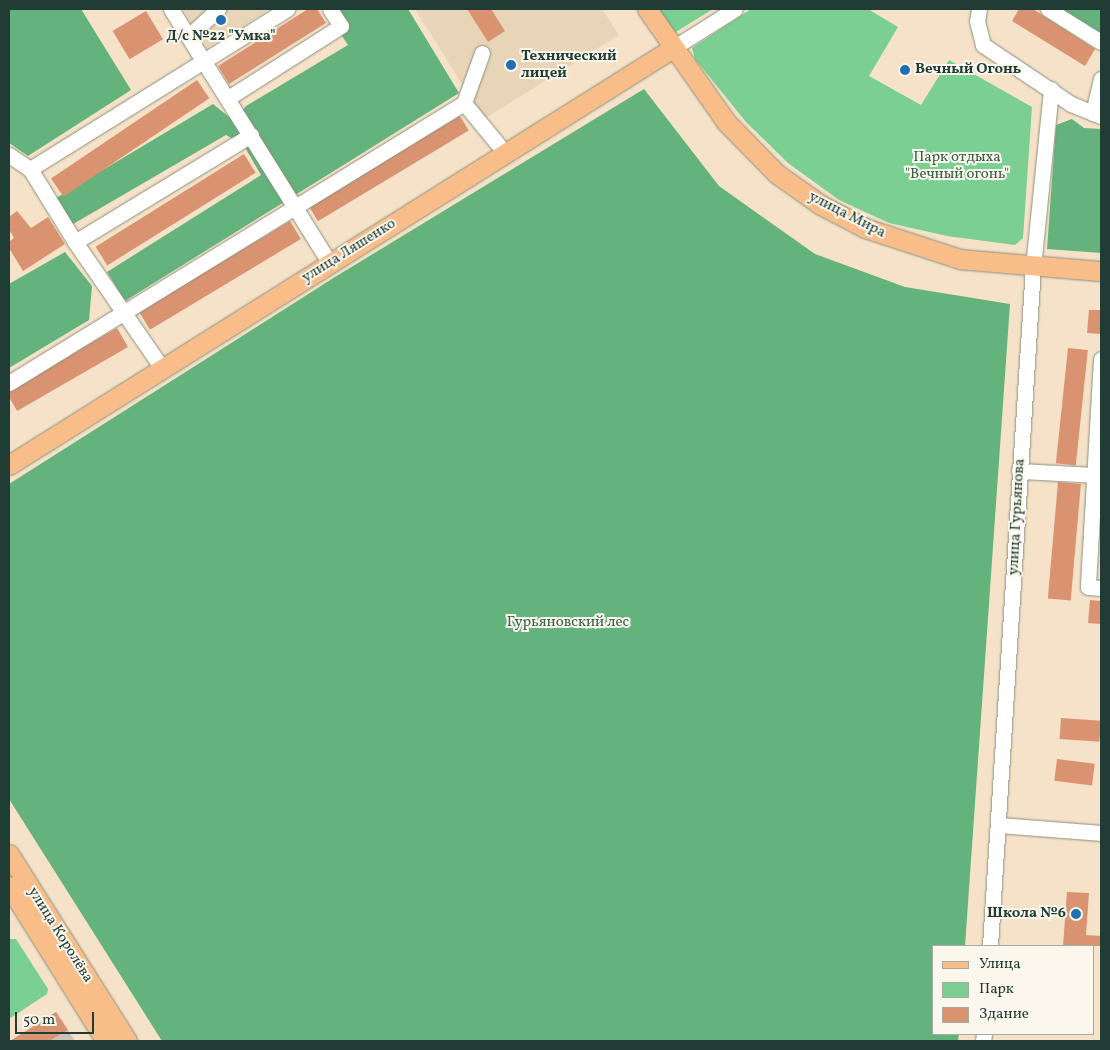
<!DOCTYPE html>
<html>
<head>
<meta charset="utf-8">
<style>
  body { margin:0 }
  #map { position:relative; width:1110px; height:1050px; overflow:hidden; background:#f5e2c9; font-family:Vollkorn,serif }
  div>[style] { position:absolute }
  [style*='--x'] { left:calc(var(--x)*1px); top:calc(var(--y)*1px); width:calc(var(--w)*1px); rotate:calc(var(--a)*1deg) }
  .built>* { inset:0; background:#e8d5b7 }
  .industrial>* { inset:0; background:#cbc3b8 }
  .green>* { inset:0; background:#7bcf92 }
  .forest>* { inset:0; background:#64b27c }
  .building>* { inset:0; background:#da9371; transform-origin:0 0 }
  .roads { filter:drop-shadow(0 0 1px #8a907e) drop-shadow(0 0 1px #8a907e) }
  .minor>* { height:15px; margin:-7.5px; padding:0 7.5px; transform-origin:7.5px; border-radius:7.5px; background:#fff }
  .major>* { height:19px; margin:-9.5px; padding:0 9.5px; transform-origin:9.5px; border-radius:9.5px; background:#f9bd89 }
  .dots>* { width:14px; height:14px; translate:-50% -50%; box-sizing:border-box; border:2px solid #fbf7ec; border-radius:50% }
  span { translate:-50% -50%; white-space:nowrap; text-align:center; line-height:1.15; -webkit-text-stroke:4px #fbf7ec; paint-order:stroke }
  .poi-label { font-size:15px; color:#1f3d34; font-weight:700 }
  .left { translate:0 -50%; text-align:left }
  .right { translate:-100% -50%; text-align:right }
  .park-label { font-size:15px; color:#36624c }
  .street-label { font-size:15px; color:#1f3d34 }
  .frame { position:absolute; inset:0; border:10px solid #1f3d34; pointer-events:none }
  .legend { position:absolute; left:932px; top:945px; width:162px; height:90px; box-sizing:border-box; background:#fbf7ec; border:1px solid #a3ada2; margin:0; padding:6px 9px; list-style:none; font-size:15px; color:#1f3d34 }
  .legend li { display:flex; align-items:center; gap:10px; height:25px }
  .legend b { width:25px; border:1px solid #a3ada2 }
  .scale { position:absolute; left:15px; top:1012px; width:79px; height:22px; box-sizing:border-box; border:2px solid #1f3d34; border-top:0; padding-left:6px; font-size:15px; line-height:18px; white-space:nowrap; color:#1f3d34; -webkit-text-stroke:4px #fbf7ec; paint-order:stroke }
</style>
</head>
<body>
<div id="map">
  <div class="built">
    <i style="clip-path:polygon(183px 9px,270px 9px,207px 48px)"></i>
    <i style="clip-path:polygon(415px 9px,602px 9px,619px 35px,484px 119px)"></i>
  </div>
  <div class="industrial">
    <i style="clip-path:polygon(56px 1012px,75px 1041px,10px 1041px)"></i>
  </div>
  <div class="green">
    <i style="clip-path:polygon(655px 9px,713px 9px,671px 35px)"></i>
    <i style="clip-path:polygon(751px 9px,868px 9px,898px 27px,869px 76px,921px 105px,949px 60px,1032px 107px,1023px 238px,1015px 245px,947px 236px,889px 223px,839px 200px,788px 163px,746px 122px,695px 59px,692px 48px)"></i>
    <i style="clip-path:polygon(9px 939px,16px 939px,48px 989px,47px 994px,9px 1019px)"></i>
  </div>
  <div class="forest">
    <i style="clip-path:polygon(9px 9px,81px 9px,131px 90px,28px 156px,9px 143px)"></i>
    <i style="clip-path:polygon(324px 9px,408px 9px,459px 93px,125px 301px,107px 272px,261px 175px,243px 144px,226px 135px,68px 227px,51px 201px,213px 104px,234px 121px,246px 106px,348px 45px)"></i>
    <i style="clip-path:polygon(1059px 9px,1101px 9px,1101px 34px)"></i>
    <i style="clip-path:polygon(644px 89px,719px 186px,815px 254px,905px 287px,1010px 304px,965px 946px,934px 946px,934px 1034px,959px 1034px,958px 1041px,162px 1041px,9px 799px,9px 484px,335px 277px)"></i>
    <i style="clip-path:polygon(1072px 119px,1084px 128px,1101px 129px,1101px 253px,1047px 249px,1056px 125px)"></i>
    <i style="clip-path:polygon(65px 252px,92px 286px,89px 320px,9px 368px,9px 284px)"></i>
  </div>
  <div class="building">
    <i style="clip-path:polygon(308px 9px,317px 9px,326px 23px,229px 84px,218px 66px)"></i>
    <i style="clip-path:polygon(467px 9px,491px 9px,505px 31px,488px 42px)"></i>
    <i style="clip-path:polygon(1019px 9px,1033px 9px,1095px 49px,1085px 66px,1012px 21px)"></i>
    <i style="left:146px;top:11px;width:33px;height:39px;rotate:59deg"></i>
    <i style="left:197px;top:80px;width:22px;height:176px;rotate:56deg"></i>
    <i style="left:460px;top:116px;width:17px;height:176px;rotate:59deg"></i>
    <i style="left:244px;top:154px;width:22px;height:175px;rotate:58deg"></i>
    <i style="clip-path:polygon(17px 211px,31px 228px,48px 217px,65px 244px,23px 271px,9px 248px,9px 242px,14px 238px,9px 229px,9px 217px)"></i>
    <i style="left:290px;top:221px;width:21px;height:176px;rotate:59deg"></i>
    <i style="clip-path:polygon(1089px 310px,1101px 310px,1101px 334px,1087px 333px)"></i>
    <i style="left:117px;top:328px;width:22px;height:128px;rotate:60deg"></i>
    <i style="left:1068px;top:348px;width:20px;height:116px;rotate:6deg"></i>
    <i style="left:1058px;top:482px;width:23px;height:117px;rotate:5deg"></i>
    <i style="clip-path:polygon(1090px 600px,1101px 601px,1101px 624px,1088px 623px)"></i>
    <i style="left:1061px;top:718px;width:40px;height:21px;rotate:4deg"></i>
    <i style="left:1057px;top:759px;width:38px;height:22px;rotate:7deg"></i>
    <i style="clip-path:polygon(1067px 892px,1089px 893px,1086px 935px,1101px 936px,1101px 946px,1063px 946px)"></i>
    <i style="clip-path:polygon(56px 1012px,68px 1030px,49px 1041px,10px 1041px)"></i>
  </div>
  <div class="roads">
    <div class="minor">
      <i style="--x:171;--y:9;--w:300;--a:58"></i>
      <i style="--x:979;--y:9;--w:12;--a:99"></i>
      <i style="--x:977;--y:21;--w:25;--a:76"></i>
      <i style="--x:983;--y:45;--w:106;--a:33.8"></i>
      <i style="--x:1071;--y:104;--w:32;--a:22"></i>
      <i style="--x:1048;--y:9;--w:62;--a:31.9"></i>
      <i style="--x:189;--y:36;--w:40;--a:-43"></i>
      <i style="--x:673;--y:48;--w:73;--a:-32.2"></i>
      <i style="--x:228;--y:98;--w:134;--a:-32.5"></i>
      <i style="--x:341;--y:26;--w:20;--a:-123"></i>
      <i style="--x:464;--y:103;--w:65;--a:50.6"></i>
      <i style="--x:1093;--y:113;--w:35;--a:-77"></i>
      <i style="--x:9;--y:155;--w:25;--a:34"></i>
      <i style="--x:30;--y:169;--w:86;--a:58.3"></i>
      <i style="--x:75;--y:242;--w:153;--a:55.4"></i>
      <i style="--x:30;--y:169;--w:303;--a:-31.9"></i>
      <i style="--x:75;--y:242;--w:206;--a:-31.3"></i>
      <i style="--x:1101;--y:359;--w:228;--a:93.3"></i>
      <i style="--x:1088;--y:587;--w:13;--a:4"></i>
      <i style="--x:9;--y:383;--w:534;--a:-31.61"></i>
      <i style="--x:464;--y:103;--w:53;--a:-70.2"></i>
      <i style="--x:1019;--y:471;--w:76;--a:3"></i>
      <i style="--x:1000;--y:825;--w:101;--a:4.5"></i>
      <i style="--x:990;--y:946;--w:680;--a:-86.38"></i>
      <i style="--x:1033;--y:267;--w:179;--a:-84.2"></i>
      <i style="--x:983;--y:1041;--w:7;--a:-82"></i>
    </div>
    <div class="major">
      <i style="--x:647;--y:9;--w:138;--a:55"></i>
      <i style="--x:726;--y:122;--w:73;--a:45.6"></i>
      <i style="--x:777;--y:174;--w:54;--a:35.2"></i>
      <i style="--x:821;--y:205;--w:50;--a:27.6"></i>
      <i style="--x:865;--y:228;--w:100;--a:18.1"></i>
      <i style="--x:960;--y:259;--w:142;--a:4.9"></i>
      <i style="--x:9;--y:465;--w:784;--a:-32.13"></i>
      <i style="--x:9;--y:854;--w:221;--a:57.7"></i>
      <i style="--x:9;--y:886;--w:183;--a:58"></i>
    </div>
  </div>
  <div class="dots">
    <i style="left:221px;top:20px;background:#1f6fb2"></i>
    <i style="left:511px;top:65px;background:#1f6fb2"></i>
    <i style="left:905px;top:70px;background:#1f6fb2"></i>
    <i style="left:1076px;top:914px;background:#1f6fb2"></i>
  </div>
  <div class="poi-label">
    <span style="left:221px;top:37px">Д/с №22 "Умка"</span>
    <span class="left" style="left:521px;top:65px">Технический<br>лицей</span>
    <span class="left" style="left:915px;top:70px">Вечный Огонь</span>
    <span class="right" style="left:1066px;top:914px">Школа №6</span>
  </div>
  <div class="park-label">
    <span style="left:957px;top:166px">Парк отдыха<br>"Вечный огонь"</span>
    <span style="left:568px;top:623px">Гурьяновский лес</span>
  </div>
  <div class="street-label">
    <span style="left:847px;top:215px;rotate:27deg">улица Мира</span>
    <span style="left:349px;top:251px;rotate:-32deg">улица Ляшенко</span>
    <span style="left:1017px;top:517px;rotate:-87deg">улица Гурьянова</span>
    <span style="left:60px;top:935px;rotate:58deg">улица Королёва</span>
  </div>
  <div class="frame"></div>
  <ul class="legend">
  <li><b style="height:6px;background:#f9bd89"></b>Улица</li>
  <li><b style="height:14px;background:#7bcf92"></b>Парк</li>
  <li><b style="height:14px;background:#da9371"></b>Здание</li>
  </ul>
  <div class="scale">50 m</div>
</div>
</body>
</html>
